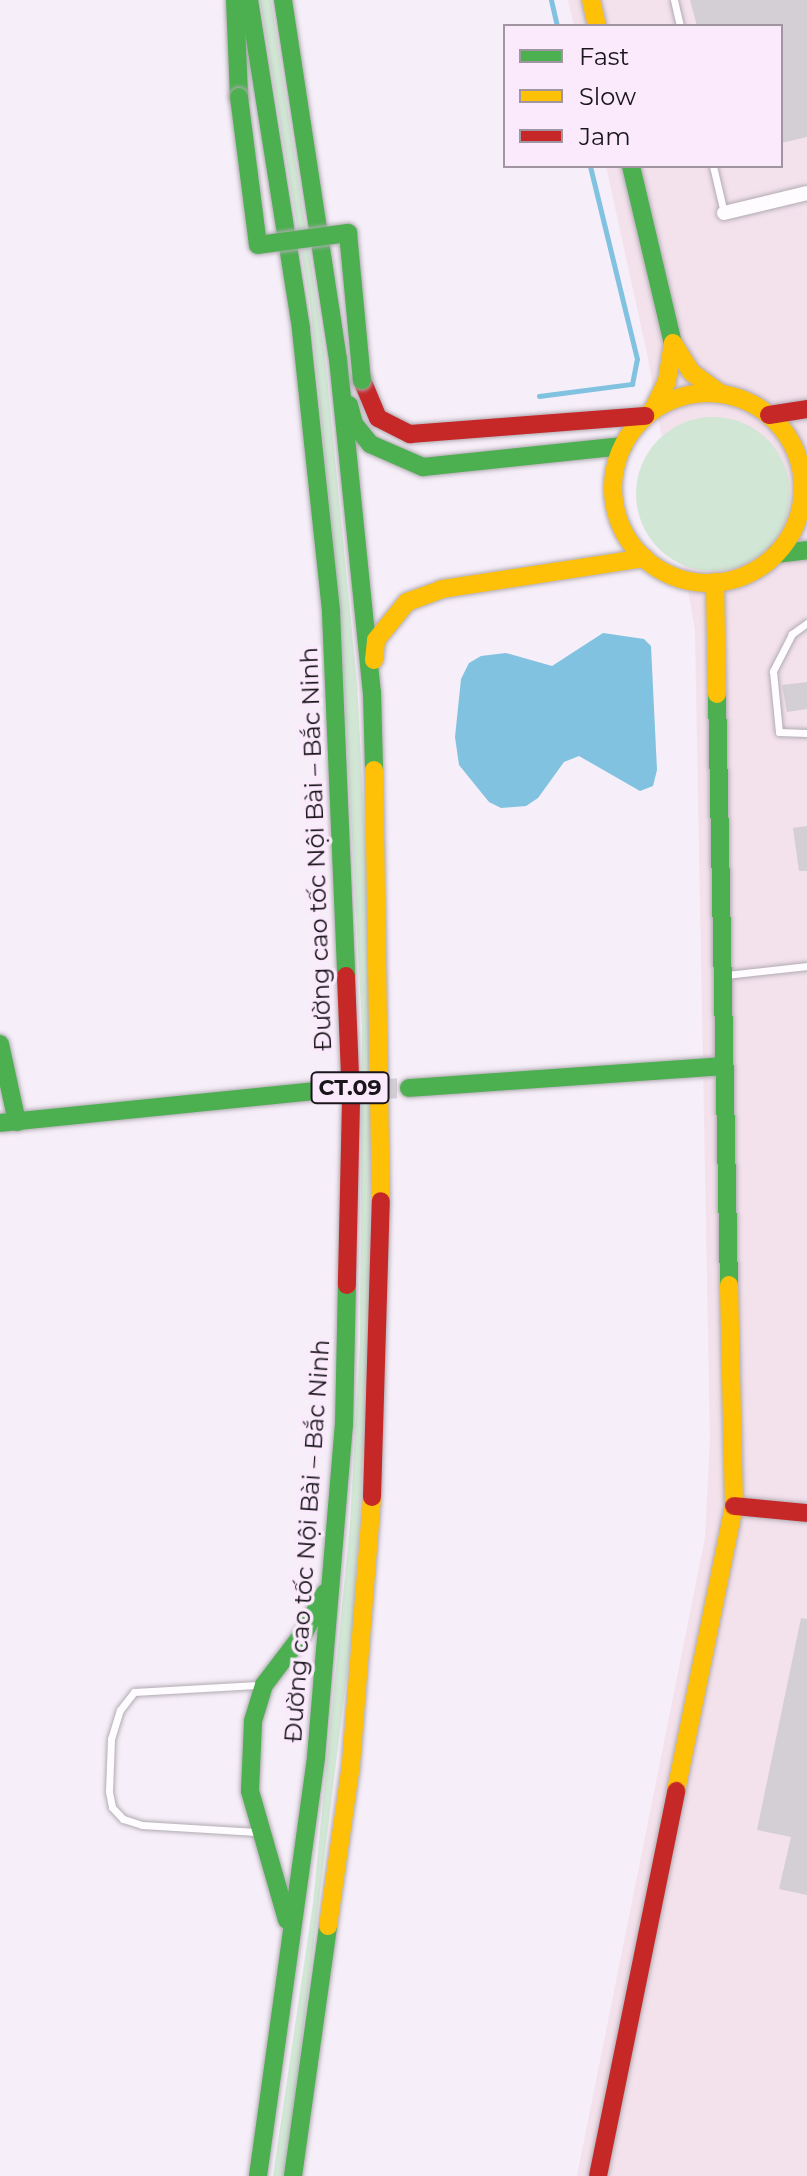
<!DOCTYPE html>
<html>
<head>
<meta charset="utf-8">
<style>
  body { margin:0 }
  #map { position:relative; width:807px; height:2176px; overflow:hidden; background:#f6eef8; font-family:Montserrat,sans-serif }
  div>[style] { position:absolute }
  [style*='--x'] { left:calc(var(--x)*1px); top:calc(var(--y)*1px); width:calc(var(--w)*1px); rotate:calc(var(--a)*1deg) }
  .industrial>* { inset:0; background:#f3e1ec }
  .green>* { inset:0; background:#d1e6d4 }
  .round { border-radius:50% }
  .water>* { inset:0; background:#80c2e0 }
  .stream>* { height:5px; margin:-2.5px; padding:0 2.5px; transform-origin:2.5px; border-radius:2.5px; background:#80c2e0 }
  .building>* { inset:0; background:#d4ced5 }
  .secondary-tunnel>* { height:20px; margin-top:-10px; transform-origin:0; background:repeating-linear-gradient(90deg,#d5ced7 0 20px,transparent 0 30px) }
  .roads { filter:drop-shadow(0 0 2px #b1abb2) drop-shadow(0 0 2px #b1abb2) }
  .lane>* { height:7px; margin:-3.5px; padding:0 3.5px; transform-origin:3.5px; border-radius:3.5px; background:#fefcfe }
  .street>* { height:14px; margin:-7px; padding:0 7px; transform-origin:7px; border-radius:7px; background:#fefcfe }
  .fast>* { height:18px; margin:-9px; padding:0 9px; transform-origin:9px; border-radius:9px; background:#4caf50 }
  .slow>* { height:18px; margin:-9px; padding:0 9px; transform-origin:9px; border-radius:9px; background:#ffc107 }
  .slow>.ring { margin:-9px; padding:0; box-sizing:content-box; background:none; border:18px solid #ffc107; border-radius:50% }
  .jam>* { height:18px; margin:-9px; padding:0 9px; transform-origin:9px; border-radius:9px; background:#c62828 }
  .bridges { filter:drop-shadow(0 0 2px #b1abb2) drop-shadow(0 0 2px #b1abb2) }
  .fast-bridge>* { height:18px; margin:-9px; padding:0 9px; transform-origin:9px; border-radius:9px; background:#4caf50 }
  span { translate:-50% -50%; white-space:nowrap; text-align:center; line-height:1.15; -webkit-text-stroke:7px #faeafc; paint-order:stroke }
  .shield-label span { padding:2px 6px; background:#faeafc; border:2px solid; border-radius:6px; -webkit-text-stroke-width:0 }
  .shield-label { font-size:22px; color:#1b161c; font-weight:700 }
  .street-label { font-size:24px; color:#1b161c }
  .legend { position:absolute; left:503px; top:24px; width:280px; height:144px; box-sizing:border-box; background:#faeafc; border:2px solid #a195a2; margin:0; padding:10px 14px; list-style:none; font-size:24px; color:#1b161c }
  .legend li { display:flex; align-items:center; gap:16px; height:40px }
  .legend b { width:40px; border:2px solid #a195a2 }
</style>
</head>
<body>
<div id="map">
  <div class="industrial">
    <i style="clip-path:polygon(568px 0,807px 0,807px 2176px,577px 2176px,705px 1538px,710px 1439px,695px 630px,648px 358px,606px 166px,781px 166px,781px 26px,574px 26px)"></i>
  </div>
  <div class="green">
    <i style="clip-path:polygon(260px 0,271px 0,325px 355px,357px 683px,370px 935px,370px 1346px,353px 1625px,285px 2176px,273px 2176px,313px 1903px,350px 1524px,360px 1343px,362px 1026px,341px 629px,311px 311px)"></i>
    <i class="round" style="left:636px;top:417px;width:154px;height:154px"></i>
  </div>
  <div class="water">
    <i style="clip-path:polygon(603px 633px,644px 639px,651px 646px,657px 770px,653px 786px,640px 791px,579px 756px,564px 762px,538px 798px,526px 806px,501px 808px,489px 802px,459px 765px,455px 737px,461px 679px,469px 663px,481px 656px,506px 653px,552px 666px)"></i>
  </div>
  <div class="stream">
    <i style="--x:551;--y:0;--w:27;--a:77"></i>
    <i style="--x:539;--y:396;--w:94;--a:-7.4"></i>
    <i style="--x:632;--y:384;--w:25;--a:-79"></i>
    <i style="--x:637;--y:359;--w:199;--a:-103.7"></i>
  </div>
  <div class="building">
    <i style="clip-path:polygon(690px 0,807px 0,807px 137px,781px 143px,781px 26px,697px 26px)"></i>
    <i style="clip-path:polygon(807px 682px,807px 709px,787px 712px,782px 685px)"></i>
    <i style="clip-path:polygon(807px 826px,807px 871px,799px 871px,793px 828px)"></i>
    <i style="clip-path:polygon(801px 1618px,807px 1619px,807px 1895px,779px 1889px,791px 1837px,757px 1830px)"></i>
  </div>
  <div class="secondary-tunnel">
    <i style="--x:317;--y:1091;--w:92;--a:-1.9"></i>
  </div>
  <div class="roads">
    <div class="lane">
      <i style="--x:674;--y:0;--w:27;--a:77"></i>
      <i style="--x:713;--y:166;--w:48;--a:76.8"></i>
      <i style="--x:807;--y:623;--w:19;--a:144"></i>
      <i style="--x:792;--y:634;--w:42;--a:117.2"></i>
      <i style="--x:773;--y:671;--w:61;--a:84.4"></i>
      <i style="--x:779;--y:732;--w:28;--a:2"></i>
      <i style="--x:726;--y:975;--w:81;--a:-6.3"></i>
      <i style="--x:256;--y:1832;--w:114;--a:-176.5"></i>
      <i style="--x:142;--y:1825;--w:20;--a:-162"></i>
      <i style="--x:123;--y:1819;--w:16;--a:-133"></i>
      <i style="--x:112;--y:1807;--w:16;--a:-101"></i>
      <i style="--x:109;--y:1791;--w:52;--a:-87.8"></i>
      <i style="--x:111;--y:1739;--w:30;--a:-73"></i>
      <i style="--x:120;--y:1710;--w:23;--a:-52"></i>
      <i style="--x:134;--y:1692;--w:123;--a:-3.3"></i>
    </div>
    <div class="street">
      <i style="--x:724;--y:213;--w:85;--a:-13.5"></i>
    </div>
    <div class="fast">
      <i style="--x:235;--y:0;--w:97;--a:87.6"></i>
      <i style="--x:249;--y:0;--w:334;--a:81"></i>
      <i style="--x:301;--y:330;--w:284;--a:83.9"></i>
      <i style="--x:331;--y:612;--w:364;--a:87.6"></i>
      <i style="--x:283;--y:0;--w:363;--a:81.3"></i>
      <i style="--x:338;--y:359;--w:335;--a:84.2"></i>
      <i style="--x:372;--y:692;--w:78;--a:88.5"></i>
      <i style="--x:631;--y:166;--w:182;--a:76.7"></i>
      <i style="--x:349;--y:405;--w:20;--a:75"></i>
      <i style="--x:354;--y:424;--w:26;--a:51"></i>
      <i style="--x:370;--y:444;--w:58;--a:23.5"></i>
      <i style="--x:423;--y:467;--w:201;--a:-6"></i>
      <i style="--x:776;--y:554;--w:31;--a:-7"></i>
      <i style="--x:717;--y:694;--w:591;--a:88.84"></i>
      <i style="--x:0;--y:1044;--w:80;--a:77.7"></i>
      <i style="--x:409;--y:1088;--w:315;--a:-4"></i>
      <i style="--x:0;--y:1123;--w:319;--a:-5.8"></i>
      <i style="--x:287;--y:1920;--w:134;--a:-106"></i>
      <i style="--x:250;--y:1791;--w:70;--a:-87.5"></i>
      <i style="--x:253;--y:1721;--w:38;--a:-73"></i>
      <i style="--x:264;--y:1685;--w:68;--a:-52.8"></i>
      <i style="--x:305;--y:1631;--w:43;--a:-62.2"></i>
      <i style="--x:258;--y:2176;--w:423;--a:-82.1"></i>
      <i style="--x:316;--y:1757;--w:333;--a:-85.2"></i>
      <i style="--x:344;--y:1425;--w:140;--a:-88.8"></i>
      <i style="--x:293;--y:2176;--w:252;--a:-82"></i>
    </div>
    <div class="slow">
      <i style="--x:591;--y:0;--w:27;--a:77"></i>
      <i class="ring" style="left:613px;top:393px;width:172px;height:172px"></i>
      <i style="--x:653;--y:410;--w:32;--a:-64"></i>
      <i style="--x:667;--y:381;--w:38;--a:-81"></i>
      <i style="--x:673;--y:343;--w:34;--a:58"></i>
      <i style="--x:691;--y:372;--w:36;--a:36"></i>
      <i style="--x:715;--y:582;--w:112;--a:89"></i>
      <i style="--x:374;--y:660;--w:20;--a:-84"></i>
      <i style="--x:376;--y:640;--w:49;--a:-50.8"></i>
      <i style="--x:407;--y:602;--w:37;--a:-20"></i>
      <i style="--x:442;--y:589;--w:205;--a:-8.7"></i>
      <i style="--x:374;--y:770;--w:431;--a:89.1"></i>
      <i style="--x:676;--y:1791;--w:291;--a:-78.5"></i>
      <i style="--x:734;--y:1506;--w:221;--a:-91.3"></i>
      <i style="--x:328;--y:1926;--w:164;--a:-81.9"></i>
      <i style="--x:351;--y:1764;--w:268;--a:-85.5"></i>
    </div>
    <div class="jam">
      <i style="--x:362;--y:380;--w:41;--a:67.2"></i>
      <i style="--x:378;--y:418;--w:36;--a:27"></i>
      <i style="--x:410;--y:434;--w:236;--a:-4.4"></i>
      <i style="--x:769;--y:415;--w:38;--a:-9"></i>
      <i style="--x:346;--y:976;--w:126;--a:87.7"></i>
      <i style="--x:351;--y:1102;--w:183;--a:91.3"></i>
      <i style="--x:372;--y:1497;--w:296;--a:-88.3"></i>
      <i style="--x:734;--y:1506;--w:73;--a:5.5"></i>
      <i style="--x:598;--y:2176;--w:393;--a:-78.5"></i>
    </div>
  </div>
  <div class="bridges">
    <div class="fast-bridge">
      <i style="--x:239;--y:97;--w:149;--a:82.7"></i>
      <i style="--x:258;--y:245;--w:91;--a:-7.6"></i>
      <i style="--x:348;--y:233;--w:148;--a:84.6"></i>
    </div>
  </div>
  <div class="shield-label">
    <span style="left:350px;top:1088px">CT.09</span>
  </div>
  <div class="street-label">
    <span style="left:316px;top:849px;rotate:-92deg">Đường cao tốc Nội Bài – Bắc Ninh</span>
    <span style="left:307px;top:1541px;rotate:-86deg">Đường cao tốc Nội Bài – Bắc Ninh</span>
  </div>
  <ul class="legend">
  <li><b style="height:10px;background:#4caf50"></b>Fast</li>
  <li><b style="height:10px;background:#ffc107"></b>Slow</li>
  <li><b style="height:10px;background:#c62828"></b>Jam</li>
  </ul>
</div>
</body>
</html>
